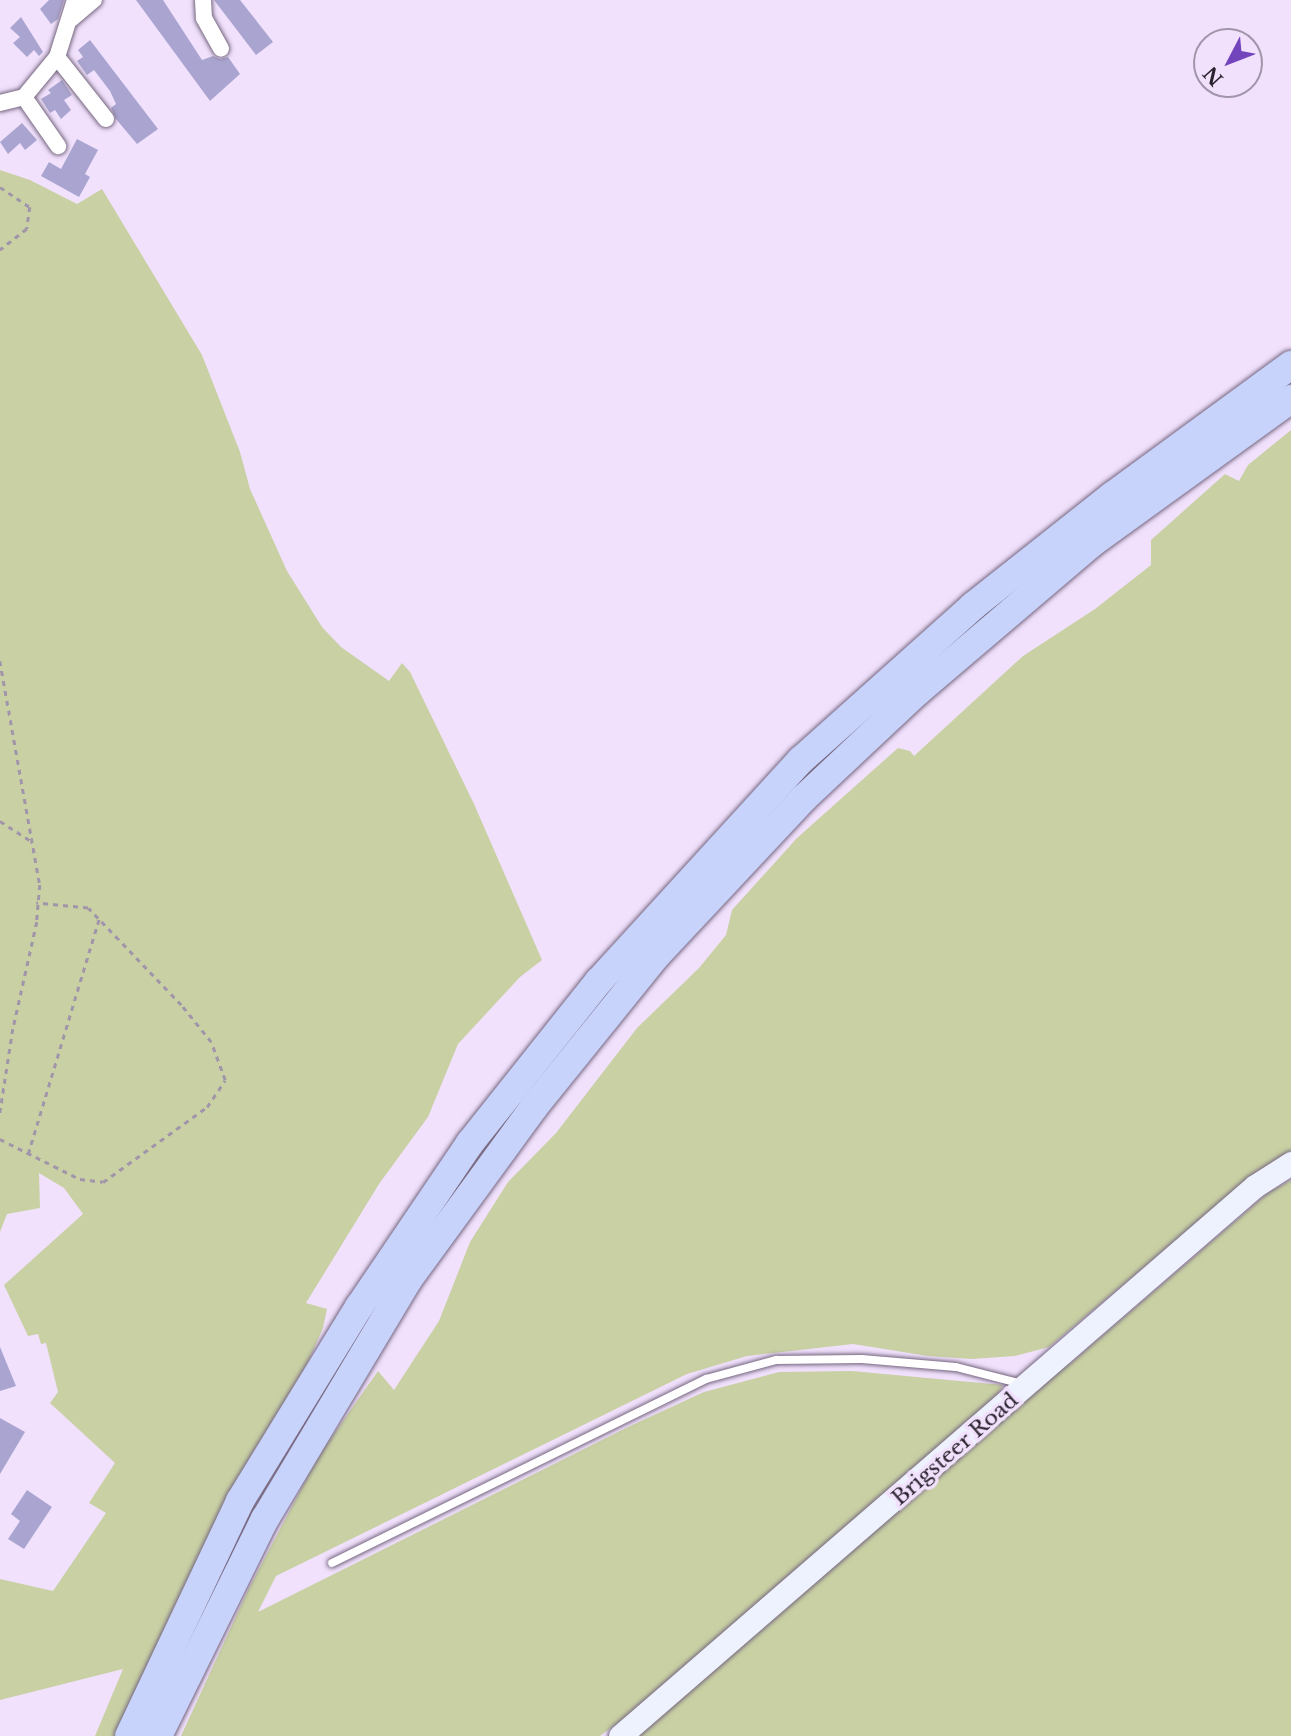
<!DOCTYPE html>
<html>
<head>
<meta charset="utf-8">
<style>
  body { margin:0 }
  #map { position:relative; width:1291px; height:1736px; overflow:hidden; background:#f1e1fd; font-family:"Libre Baskerville",serif }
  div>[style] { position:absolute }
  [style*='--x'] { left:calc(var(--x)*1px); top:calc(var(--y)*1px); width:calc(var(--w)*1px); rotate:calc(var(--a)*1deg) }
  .green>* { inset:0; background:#c9d1a4 }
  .building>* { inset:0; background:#aaa5d0 }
  .path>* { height:2.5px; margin-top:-1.25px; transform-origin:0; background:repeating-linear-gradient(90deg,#a195aa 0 5px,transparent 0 10px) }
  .roads { filter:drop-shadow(0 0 2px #75667f) drop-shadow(0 0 2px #75667f) }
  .lane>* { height:8px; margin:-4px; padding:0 4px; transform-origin:4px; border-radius:4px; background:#fff }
  .street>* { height:16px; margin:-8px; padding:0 8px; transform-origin:8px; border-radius:8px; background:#fff }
  .secondary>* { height:23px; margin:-11.5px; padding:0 11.5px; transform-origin:11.5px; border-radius:11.5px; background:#eef2fe }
  .highway>* { height:28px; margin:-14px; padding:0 14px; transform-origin:14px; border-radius:14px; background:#c8d3fb }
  span { translate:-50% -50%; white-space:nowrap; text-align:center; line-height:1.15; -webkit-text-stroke:7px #f1e1fd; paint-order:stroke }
  .street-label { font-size:21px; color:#2a232e }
  .north { position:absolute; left:1193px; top:28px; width:70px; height:70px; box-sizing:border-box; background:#f1e1fd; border:2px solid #a195aa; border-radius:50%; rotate:228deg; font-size:19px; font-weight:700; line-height:28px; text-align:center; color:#2a232e }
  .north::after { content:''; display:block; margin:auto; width:24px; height:32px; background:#7345bd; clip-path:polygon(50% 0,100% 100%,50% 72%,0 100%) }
</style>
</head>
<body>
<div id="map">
  <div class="green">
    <i style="clip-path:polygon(0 170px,30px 180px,77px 204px,102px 189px,202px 355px,240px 452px,250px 489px,287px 571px,322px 627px,341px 647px,389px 681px,402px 663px,410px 672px,474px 804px,542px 960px,520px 977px,458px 1044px,428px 1117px,379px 1184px,306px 1303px,327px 1309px,323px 1328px,309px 1360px,234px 1495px,118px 1736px,95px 1736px,123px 1669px,0 1700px,0 1579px,53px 1591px,106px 1513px,89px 1503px,115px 1463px,50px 1403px,58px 1392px,46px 1343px,41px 1344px,38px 1334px,28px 1336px,4px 1285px,83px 1214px,64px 1188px,39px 1173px,40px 1208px,7px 1214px,0 1232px)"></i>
    <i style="clip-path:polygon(1291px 430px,1291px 1152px,1257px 1172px,1049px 1347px,1015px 1356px,972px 1359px,928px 1356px,853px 1344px,747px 1356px,687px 1374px,276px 1576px,258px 1612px,628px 1427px,704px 1392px,779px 1372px,852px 1371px,1003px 1385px,995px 1400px,657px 1694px,600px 1736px,181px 1736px,249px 1588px,319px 1455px,378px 1371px,394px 1390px,439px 1321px,470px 1242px,508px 1182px,556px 1133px,637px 1028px,699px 968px,726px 935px,732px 910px,797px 838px,898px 748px,910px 751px,914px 756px,1023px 656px,1095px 609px,1151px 565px,1151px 540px,1225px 474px,1239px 481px,1248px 465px)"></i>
    <i style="clip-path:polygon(1291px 1180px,1291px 1736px,632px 1736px,1048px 1375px,1072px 1362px,1269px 1192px)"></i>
  </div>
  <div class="building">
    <i style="clip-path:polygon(49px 0,64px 0,58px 19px,51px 24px,40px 9px)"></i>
    <i style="clip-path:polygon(136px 0,163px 0,202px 60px,213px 56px,220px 59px,228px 57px,240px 74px,210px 101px)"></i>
    <i style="clip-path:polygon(214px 0,240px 0,273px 42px,256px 55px)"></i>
    <i style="clip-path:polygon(21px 17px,43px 52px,39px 56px,34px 50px,27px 57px,13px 43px,20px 37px,10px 28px)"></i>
    <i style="clip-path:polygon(90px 40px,158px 129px,137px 144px,116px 119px,111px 108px,116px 104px,110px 91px,94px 70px,87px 75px,77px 61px,83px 57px,78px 50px)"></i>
    <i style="clip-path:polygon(62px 80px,72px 95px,64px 100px,71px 110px,61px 119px,55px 110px,50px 113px,41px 99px,51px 93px,48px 90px)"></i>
    <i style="clip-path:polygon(22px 123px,37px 140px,25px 150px,20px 143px,8px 154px,0 142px)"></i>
    <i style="clip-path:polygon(77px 139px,98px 150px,85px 174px,90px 177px,79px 197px,41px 176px,49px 162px,61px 169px)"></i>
    <i style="clip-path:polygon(0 1347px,16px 1386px,0 1391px)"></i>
    <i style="clip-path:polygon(0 1418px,25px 1432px,0 1474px)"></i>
    <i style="clip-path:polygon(27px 1490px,52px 1507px,24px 1549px,8px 1539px,20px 1521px,11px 1514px)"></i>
  </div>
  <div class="path">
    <i style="--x:0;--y:187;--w:36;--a:34"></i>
    <i style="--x:30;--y:207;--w:22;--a:98"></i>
    <i style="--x:27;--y:229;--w:34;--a:142"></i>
    <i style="--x:0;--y:661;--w:228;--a:79.9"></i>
    <i style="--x:40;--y:885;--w:37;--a:95"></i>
    <i style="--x:37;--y:922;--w:110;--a:102.6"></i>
    <i style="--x:13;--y:1029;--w:85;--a:98.8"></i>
    <i style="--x:0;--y:821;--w:37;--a:33"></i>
    <i style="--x:0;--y:1139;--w:89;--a:26.6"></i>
    <i style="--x:80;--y:1179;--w:23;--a:7"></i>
    <i style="--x:103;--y:1182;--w:128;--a:-35.8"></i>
    <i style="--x:207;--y:1107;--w:32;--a:-56"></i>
    <i style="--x:225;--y:1080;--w:40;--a:-110.2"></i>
    <i style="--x:211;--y:1042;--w:48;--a:-129"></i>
    <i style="--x:181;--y:1005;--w:134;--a:-133.8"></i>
    <i style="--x:88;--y:908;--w:52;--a:-174.5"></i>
    <i style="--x:28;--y:1154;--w:245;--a:-73.2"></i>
  </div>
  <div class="roads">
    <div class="lane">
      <i style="--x:332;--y:1563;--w:417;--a:-26.2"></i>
      <i style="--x:706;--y:1379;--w:73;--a:-15.2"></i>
      <i style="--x:776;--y:1360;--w:86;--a:-0.7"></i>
      <i style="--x:862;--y:1359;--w:94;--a:4.9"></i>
      <i style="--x:956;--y:1367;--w:68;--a:14.4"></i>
    </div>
    <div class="street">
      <i style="--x:203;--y:0;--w:18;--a:87"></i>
      <i style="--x:204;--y:18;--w:35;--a:61"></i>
      <i style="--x:71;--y:19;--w:30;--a:-40"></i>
      <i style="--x:57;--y:57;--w:79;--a:51.7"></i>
      <i style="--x:24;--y:97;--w:60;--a:55.2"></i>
      <i style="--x:0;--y:103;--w:25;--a:-14"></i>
      <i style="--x:24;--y:97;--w:52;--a:-50.5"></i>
      <i style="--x:57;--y:57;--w:60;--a:-72.5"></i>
    </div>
    <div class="secondary">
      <i style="--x:620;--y:1736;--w:840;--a:-40.9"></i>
      <i style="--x:1255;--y:1186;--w:43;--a:-32.6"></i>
    </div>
    <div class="highway">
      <i style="--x:129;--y:1736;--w:260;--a:-64.7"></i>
      <i style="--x:240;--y:1501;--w:228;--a:-58.5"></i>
      <i style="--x:359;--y:1307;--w:198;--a:-55.9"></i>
      <i style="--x:470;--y:1143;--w:207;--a:-51.5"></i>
      <i style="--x:599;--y:981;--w:299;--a:-47.6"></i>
      <i style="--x:801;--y:760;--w:231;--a:-41.8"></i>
      <i style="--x:973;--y:606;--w:177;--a:-38.4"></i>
      <i style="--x:1112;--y:496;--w:222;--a:-36.2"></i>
      <i style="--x:158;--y:1736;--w:242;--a:-63.8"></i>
      <i style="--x:265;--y:1519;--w:279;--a:-59.1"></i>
      <i style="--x:408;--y:1280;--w:214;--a:-53.9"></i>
      <i style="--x:534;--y:1107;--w:194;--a:-51.1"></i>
      <i style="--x:656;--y:956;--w:216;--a:-46.9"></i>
      <i style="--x:804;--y:798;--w:155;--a:-43.2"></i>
      <i style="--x:917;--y:692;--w:230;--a:-40.4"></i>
      <i style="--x:1092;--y:543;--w:246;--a:-35.9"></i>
    </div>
  </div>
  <div class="street-label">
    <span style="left:955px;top:1449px;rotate:-41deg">Brigsteer Road</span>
  </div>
  <div class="north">N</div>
</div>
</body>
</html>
